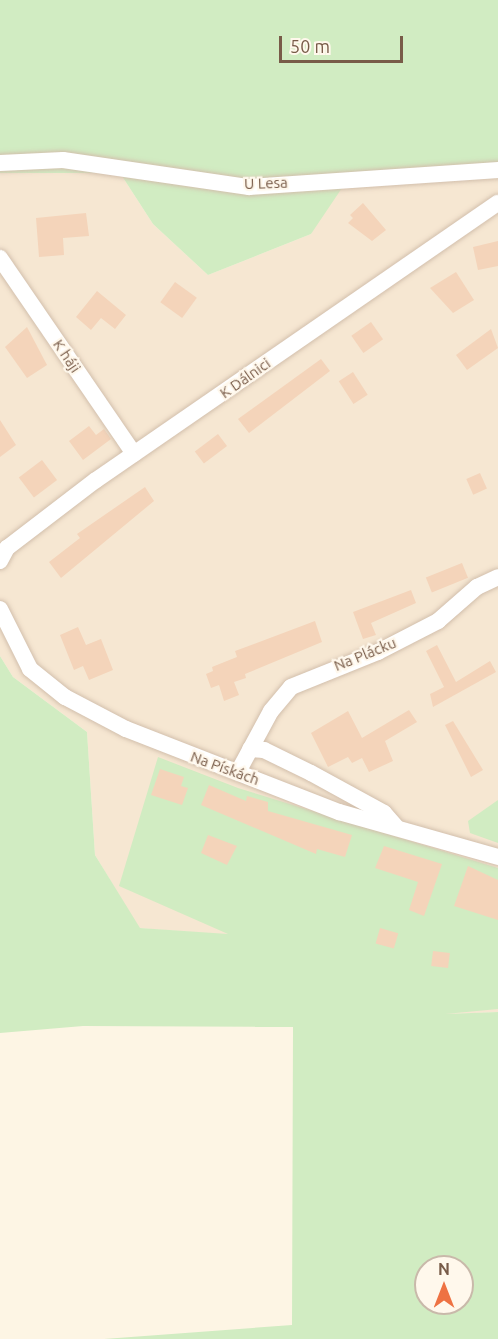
<!DOCTYPE html>
<html>
<head>
<meta charset="utf-8">
<style>
  body { margin:0 }
  #map { position:relative; width:498px; height:1339px; overflow:hidden; background:#fdf5e4; font-family:Ubuntu,sans-serif }
  div>[style] { position:absolute }
  [style*='--x'] { left:calc(var(--x)*1px); top:calc(var(--y)*1px); width:calc(var(--w)*1px); rotate:calc(var(--a)*1deg) }
  .residential>* { inset:0; background:#f6e7d2 }
  .green>* { inset:0; background:#d1ecc2 }
  .building>* { inset:0; background:#f4d4ba; transform-origin:0 0 }
  .roads { filter:drop-shadow(0 0 2px #d2bfac) drop-shadow(0 0 2px #d2bfac) }
  .minor>* { height:16px; margin:-8px; padding:0 8px; transform-origin:8px; border-radius:8px; background:#fff }
  span { translate:-50% -50%; white-space:nowrap; text-align:center; line-height:1.15; -webkit-text-stroke:4.5px #fff8ec; paint-order:stroke }
  .street-label { font-size:15px; color:#785b48 }
  .north { position:absolute; left:414px; top:1255px; width:60px; height:60px; box-sizing:border-box; background:#fff8ec; border:2px solid #c9b9aa; border-radius:50%; rotate:0deg; font-size:16px; font-weight:700; line-height:24px; text-align:center; color:#785b48 }
  .north::after { content:''; display:block; margin:auto; width:21px; height:27px; background:#ee7243; clip-path:polygon(50% 0,100% 100%,50% 72%,0 100%) }
  .scale { position:absolute; left:279px; top:36px; width:124px; height:27px; box-sizing:border-box; border:3px solid #785b48; border-top:0; padding-left:8px; font-size:18px; line-height:21px; white-space:nowrap; color:#785b48; -webkit-text-stroke:4px #fff8ec; paint-order:stroke }
</style>
</head>
<body>
<div id="map">
  <div class="residential">
    <i style="clip-path:polygon(498px 162px,498px 1012px,426px 1015px,433px 951px,139px 928px,95px 855px,87px 732px,13px 677px,0 656px,0 173px,120px 173px,153px 224px,208px 275px,311px 234px,338px 180px)"></i>
  </div>
  <div class="green">
    <i style="clip-path:polygon(0 0,498px 0,498px 164px,344px 185px,311px 234px,208px 275px,153px 224px,120px 173px,0 173px)"></i>
    <i style="clip-path:polygon(evenodd,0 656px,13px 677px,87px 732px,95px 855px,140px 928px,228px 934px,119px 886px,158px 757px,238px 788px,498px 868px,498px 1009px,445px 1014px,498px 1012px,498px 1339px,104px 1339px,292px 1325px,293px 1027px,83px 1026px,0 1033px,0 656px,426px 1267px,462px 1267px,462px 1303px,426px 1303px,426px 1267px)"></i>
    <i style="clip-path:polygon(498px 800px,498px 843px,470px 833px,468px 821px)"></i>
  </div>
  <div class="building">
    <i style="clip-path:polygon(363px 203px,386px 230px,372px 241px,348px 223px,353px 218px,350px 215px)"></i>
    <i style="clip-path:polygon(86px 213px,89px 236px,63px 238px,64px 255px,39px 257px,36px 218px)"></i>
    <i style="clip-path:polygon(498px 241px,498px 266px,478px 270px,473px 247px)"></i>
    <i style="clip-path:polygon(456px 272px,474px 300px,453px 313px,430px 288px)"></i>
    <i style="left:175px;top:282px;width:27px;height:25px;rotate:36deg"></i>
    <i style="clip-path:polygon(97px 291px,126px 315px,115px 329px,101px 318px,91px 330px,76px 317px)"></i>
    <i style="left:371px;top:322px;width:21px;height:24px;rotate:55deg"></i>
    <i style="clip-path:polygon(27px 327px,47px 365px,27px 378px,5px 347px)"></i>
    <i style="clip-path:polygon(491px 329px,498px 348px,467px 370px,456px 355px)"></i>
    <i style="clip-path:polygon(321px 359px,330px 371px,249px 433px,238px 419px)"></i>
    <i style="left:353px;top:372px;width:27px;height:17px;rotate:57deg"></i>
    <i style="clip-path:polygon(0 420px,16px 445px,0 457px)"></i>
    <i style="clip-path:polygon(89px 426px,96px 435px,104px 429px,111px 439px,83px 460px,69px 441px)"></i>
    <i style="left:218px;top:434px;width:15px;height:29px;rotate:53deg"></i>
    <i style="left:42px;top:460px;width:25px;height:29px;rotate:53deg"></i>
    <i style="left:480px;top:473px;width:17px;height:15px;rotate:66deg"></i>
    <i style="clip-path:polygon(145px 487px,154px 501px,61px 578px,49px 562px,80px 538px,77px 534px)"></i>
    <i style="left:462px;top:563px;width:16px;height:39px;rotate:68deg"></i>
    <i style="clip-path:polygon(411px 590px,416px 603px,371px 623px,376px 635px,363px 639px,353px 612px)"></i>
    <i style="clip-path:polygon(315px 621px,322px 642px,245px 674px,246px 678px,234px 682px,239px 695px,224px 701px,219px 685px,211px 688px,206px 674px,213px 671px,212px 667px,237px 657px,235px 651px)"></i>
    <i style="clip-path:polygon(78px 627px,86px 645px,101px 639px,113px 670px,89px 680px,83px 666px,74px 670px,60px 635px)"></i>
    <i style="clip-path:polygon(437px 645px,456px 682px,490px 661px,496px 672px,433px 707px,430px 694px,444px 687px,426px 651px)"></i>
    <i style="clip-path:polygon(409px 710px,417px 722px,385px 741px,393px 761px,369px 772px,362px 758px,352px 763px,348px 757px,328px 767px,311px 733px,348px 711px,362px 738px)"></i>
    <i style="clip-path:polygon(453px 721px,483px 770px,471px 777px,445px 725px)"></i>
    <i style="clip-path:polygon(160px 769px,184px 777px,181px 786px,188px 788px,182px 805px,151px 795px)"></i>
    <i style="clip-path:polygon(209px 785px,246px 801px,247px 796px,268px 802px,268px 811px,352px 835px,345px 857px,317px 849px,316px 854px,201px 805px)"></i>
    <i style="clip-path:polygon(208px 835px,237px 846px,227px 865px,201px 853px)"></i>
    <i style="clip-path:polygon(384px 846px,442px 864px,424px 916px,409px 910px,418px 882px,375px 868px)"></i>
    <i style="clip-path:polygon(468px 866px,498px 880px,498px 920px,454px 906px)"></i>
    <i style="left:380px;top:928px;width:19px;height:16px;rotate:16deg"></i>
    <i style="left:433px;top:951px;width:17px;height:15px;rotate:7deg"></i>
  </div>
  <div class="roads">
    <div class="minor">
      <i style="--x:0;--y:163;--w:63;--a:-2.7"></i>
      <i style="--x:63;--y:160;--w:188;--a:8.3"></i>
      <i style="--x:249;--y:187;--w:250;--a:-3.9"></i>
      <i style="--x:0;--y:258;--w:237;--a:55.6"></i>
      <i style="--x:0;--y:561;--w:15;--a:-62"></i>
      <i style="--x:7;--y:548;--w:112;--a:-37.4"></i>
      <i style="--x:96;--y:480;--w:488;--a:-34.6"></i>
      <i style="--x:0;--y:609;--w:67;--a:63.4"></i>
      <i style="--x:30;--y:669;--w:45;--a:38.7"></i>
      <i style="--x:65;--y:697;--w:69;--a:27.7"></i>
      <i style="--x:126;--y:729;--w:229;--a:21.3"></i>
      <i style="--x:339;--y:812;--w:165;--a:15.8"></i>
      <i style="--x:250;--y:749;--w:14;--a:4"></i>
      <i style="--x:264;--y:750;--w:52;--a:26.1"></i>
      <i style="--x:311;--y:773;--w:83;--a:28.7"></i>
      <i style="--x:384;--y:813;--w:18;--a:49"></i>
      <i style="--x:238;--y:772;--w:69;--a:-61.6"></i>
      <i style="--x:271;--y:711;--w:31;--a:-50"></i>
      <i style="--x:291;--y:687;--w:94;--a:-21.9"></i>
      <i style="--x:378;--y:652;--w:68;--a:-27.3"></i>
      <i style="--x:438;--y:621;--w:52;--a:-41.1"></i>
      <i style="--x:477;--y:587;--w:23;--a:-25"></i>
    </div>
  </div>
  <div class="street-label">
    <span style="left:266px;top:183px;rotate:-2deg">U Lesa</span>
    <span style="left:67px;top:356px;rotate:56deg">K háji</span>
    <span style="left:245px;top:378px;rotate:-35deg">K Dálnici</span>
    <span style="left:365px;top:654px;rotate:-22deg">Na Plácku</span>
    <span style="left:225px;top:768px;rotate:20deg">Na Pískách</span>
  </div>
  <div class="north">N</div>
  <div class="scale">50 m</div>
</div>
</body>
</html>
